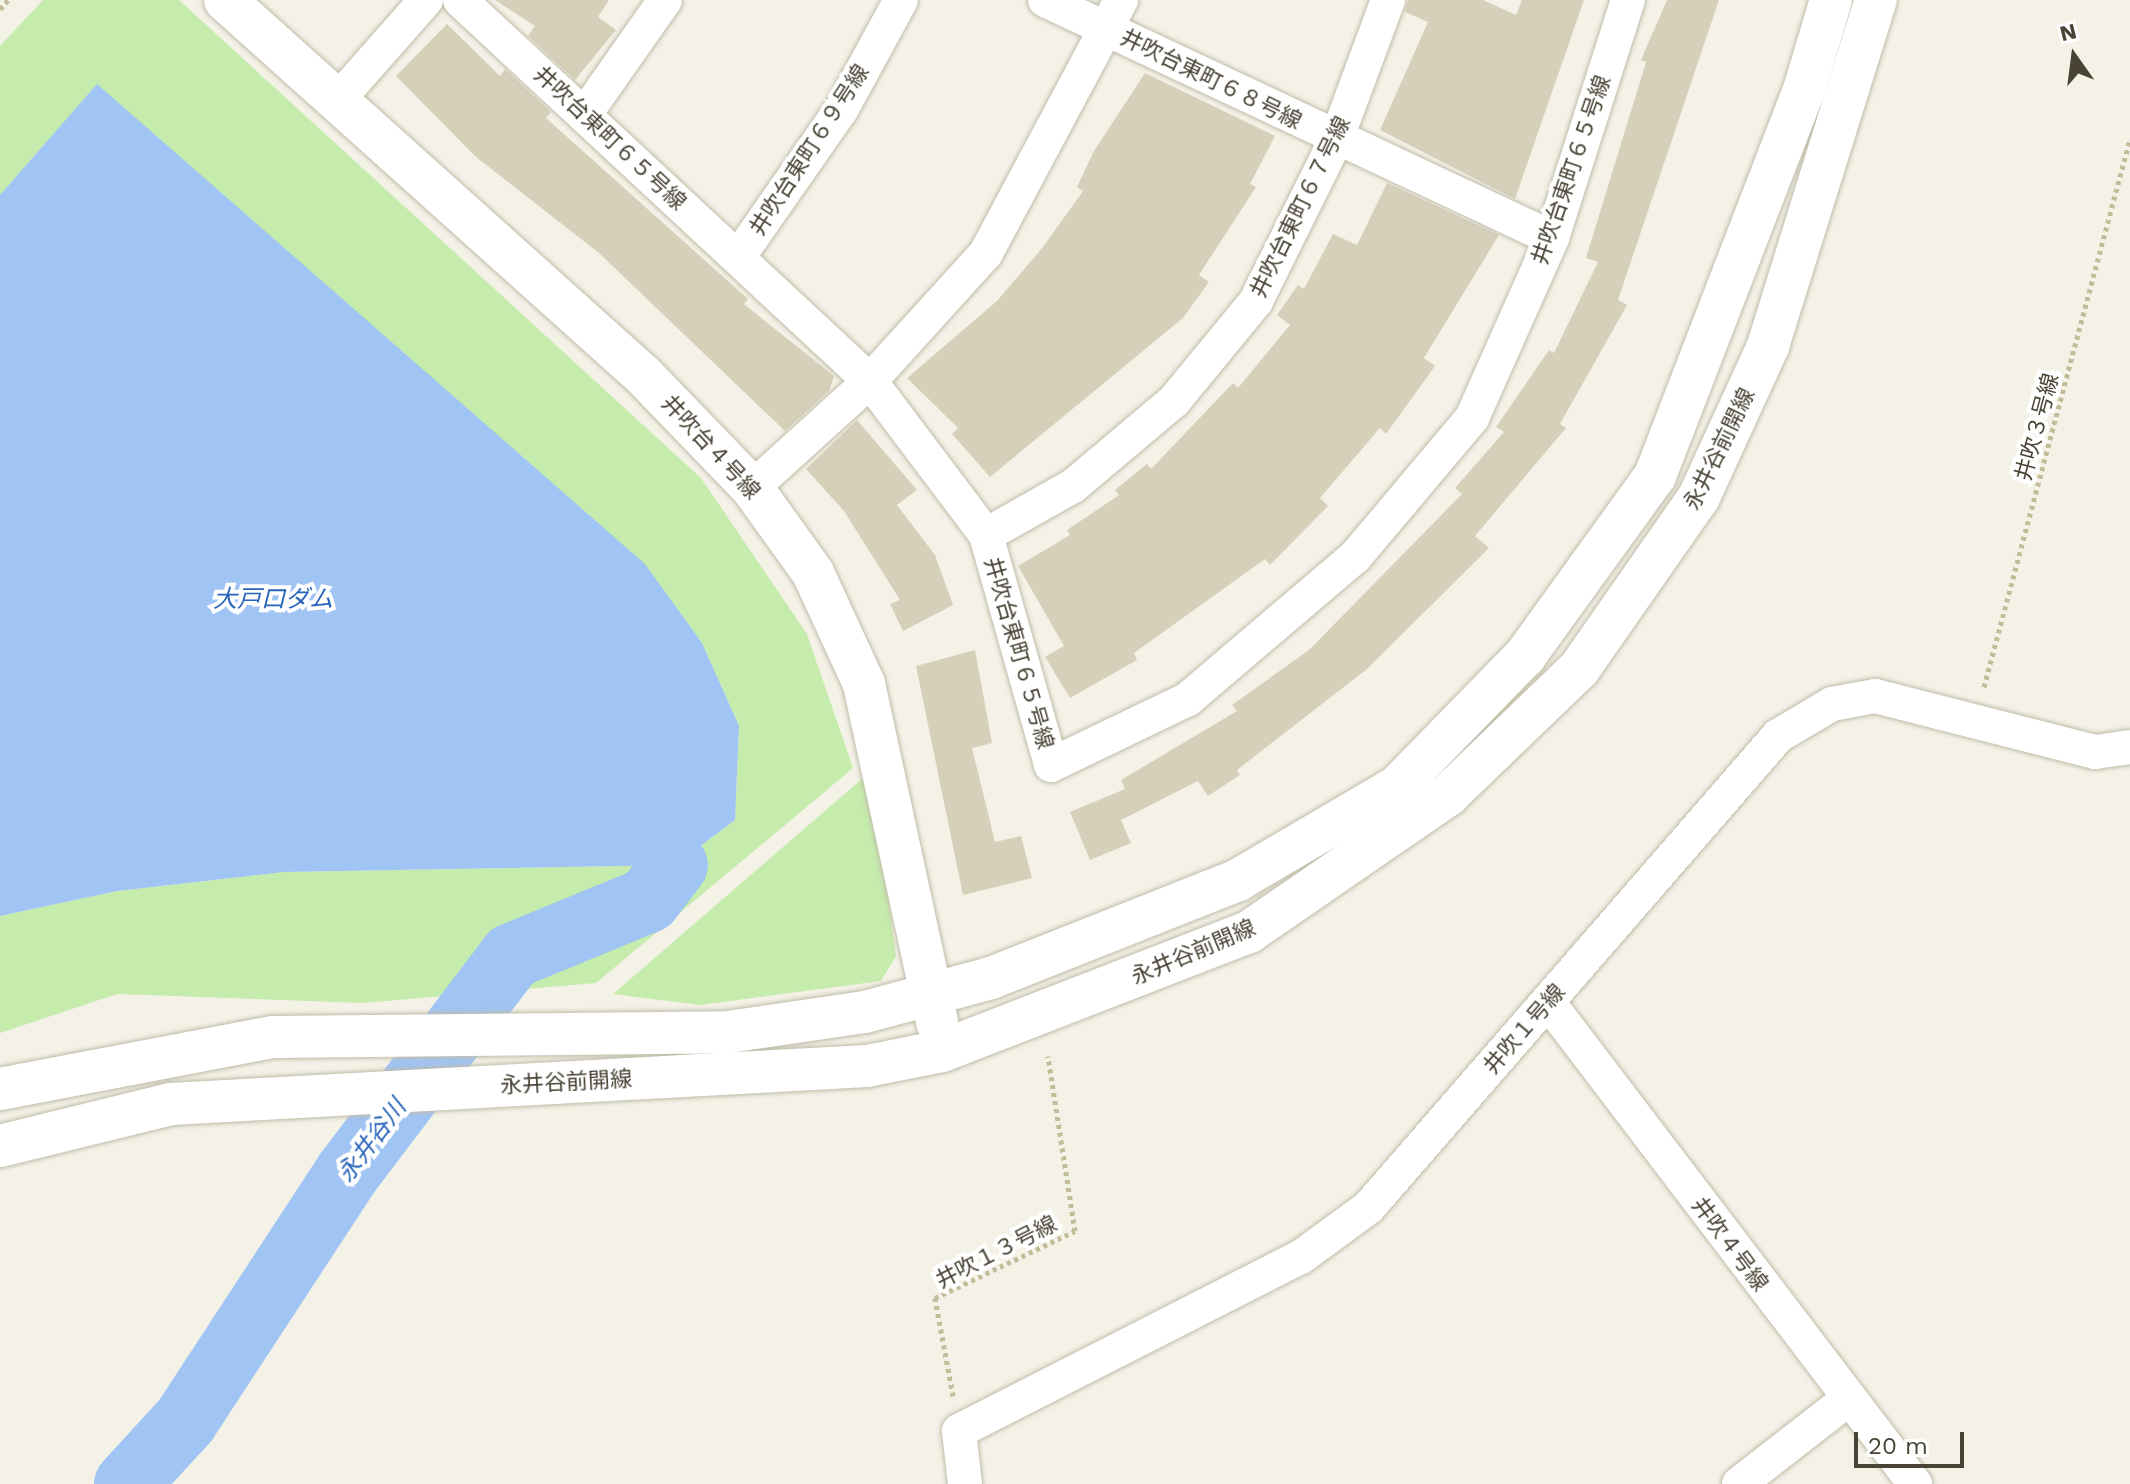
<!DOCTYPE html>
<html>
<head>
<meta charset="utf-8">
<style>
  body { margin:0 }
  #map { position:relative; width:2130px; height:1484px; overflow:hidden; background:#f4f2e7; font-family:"Work Sans","Noto Sans JP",sans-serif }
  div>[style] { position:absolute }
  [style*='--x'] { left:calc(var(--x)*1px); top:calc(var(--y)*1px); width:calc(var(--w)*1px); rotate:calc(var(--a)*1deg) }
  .green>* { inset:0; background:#c5ebad }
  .water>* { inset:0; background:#a0c4f4 }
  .river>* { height:66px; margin:-33px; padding:0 33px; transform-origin:33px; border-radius:33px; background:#a0c4f4 }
  .building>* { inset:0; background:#d6d0bb }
  .path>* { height:5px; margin-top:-2.5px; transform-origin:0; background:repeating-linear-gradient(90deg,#c3bb99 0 4px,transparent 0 8px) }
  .roads { filter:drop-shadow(0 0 2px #c0bca9) drop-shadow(0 0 2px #c0bca9) }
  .minor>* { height:34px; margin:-17px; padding:0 17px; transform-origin:17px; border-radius:17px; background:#fff }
  .tertiary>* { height:42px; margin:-21px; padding:0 21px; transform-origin:21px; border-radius:21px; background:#fff }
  span { translate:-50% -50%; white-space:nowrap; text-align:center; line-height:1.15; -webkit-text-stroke:8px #fff; paint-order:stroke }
  .street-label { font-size:22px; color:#484335 }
  .water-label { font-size:24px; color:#2865ba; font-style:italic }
  .north { position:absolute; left:2034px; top:16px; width:80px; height:80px; -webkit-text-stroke:6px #fff; paint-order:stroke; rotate:346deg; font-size:22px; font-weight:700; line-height:32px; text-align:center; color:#484335 }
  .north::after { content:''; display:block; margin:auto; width:28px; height:36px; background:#484335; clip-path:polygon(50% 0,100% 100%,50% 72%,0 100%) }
  .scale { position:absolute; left:1854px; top:1432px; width:110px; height:36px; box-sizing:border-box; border:4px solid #484335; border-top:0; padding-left:10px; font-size:24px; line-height:28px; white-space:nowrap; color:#484335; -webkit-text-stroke:6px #fff; paint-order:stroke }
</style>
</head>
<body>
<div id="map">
  <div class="green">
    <i style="clip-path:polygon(43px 0,179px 0,701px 478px,807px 634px,853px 768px,596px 983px,363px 1003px,117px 994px,0 1033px,0 916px,117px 891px,284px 872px,675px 865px,735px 820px,739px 726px,702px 643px,97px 85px,0 195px,0 46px)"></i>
    <i style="clip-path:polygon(871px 771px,896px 956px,881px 981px,700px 1005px,613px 994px)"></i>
  </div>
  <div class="water">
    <i style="clip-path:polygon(97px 84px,645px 564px,702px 643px,739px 726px,735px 820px,675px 865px,284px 872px,117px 891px,0 916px,0 195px)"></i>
  </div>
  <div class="river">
    <i style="--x:127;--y:1484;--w:86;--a:-47.4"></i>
    <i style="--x:185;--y:1421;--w:298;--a:-56.8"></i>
    <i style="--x:348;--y:1172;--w:271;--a:-52.8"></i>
    <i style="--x:512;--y:956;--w:147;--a:-22.4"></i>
    <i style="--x:648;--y:900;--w:44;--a:-52.4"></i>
  </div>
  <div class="building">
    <i style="clip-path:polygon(495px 0,609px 0,598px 17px,616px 30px,575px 80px,528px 36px,535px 26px)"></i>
    <i style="clip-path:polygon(1408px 0,1483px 0,1516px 15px,1522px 0,1584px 0,1515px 199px,1380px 130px,1428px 22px,1405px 12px)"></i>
    <i style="clip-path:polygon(1667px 0,1719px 0,1618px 300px,1627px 305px,1560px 424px,1566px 428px,1475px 536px,1489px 548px,1367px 669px,1237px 770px,1240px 775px,1208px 796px,1198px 781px,1121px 820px,1131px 843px,1090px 860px,1070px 812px,1125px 789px,1121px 780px,1237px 711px,1232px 705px,1309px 650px,1462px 494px,1455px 488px,1504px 432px,1496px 427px,1549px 350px,1554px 353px,1598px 262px,1586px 258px,1646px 62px,1641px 60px)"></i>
    <i style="clip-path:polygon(447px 24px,500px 76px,505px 69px,551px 112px,546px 118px,748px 299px,744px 304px,834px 376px,829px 391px,785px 431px,599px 253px,476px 157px,396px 76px)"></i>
    <i style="clip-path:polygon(1145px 73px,1275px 136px,1250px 184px,1256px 187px,1199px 275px,1209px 282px,1183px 318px,990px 477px,952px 434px,958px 428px,907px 378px,997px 301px,1043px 247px,1083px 191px,1077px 187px,1094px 151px)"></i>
    <i style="clip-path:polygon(1387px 183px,1499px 235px,1424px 358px,1435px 366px,1386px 434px,1380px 428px,1320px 498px,1328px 506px,1270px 565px,1265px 559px,1134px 653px,1137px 660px,1070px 698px,1045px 657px,1064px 646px,1018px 566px,1070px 535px,1067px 530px,1119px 495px,1115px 490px,1147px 464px,1151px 469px,1233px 383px,1238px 388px,1290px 325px,1277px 315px,1298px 285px,1304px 289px,1333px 234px,1357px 245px)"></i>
    <i style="clip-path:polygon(857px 420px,917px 490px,897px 505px,935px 555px,953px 605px,903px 631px,890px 604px,900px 600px,844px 511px,806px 469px)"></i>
    <i style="clip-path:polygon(975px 650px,992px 743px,972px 748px,995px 842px,1021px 836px,1032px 878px,963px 895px,916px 666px)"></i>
  </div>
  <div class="path">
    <i style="--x:0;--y:9;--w:12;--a:-48"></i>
    <i style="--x:1984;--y:687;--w:567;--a:-75.08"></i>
    <i style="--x:953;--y:1396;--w:100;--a:-100.4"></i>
    <i style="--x:935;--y:1298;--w:155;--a:-25.6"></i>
    <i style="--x:1075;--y:1231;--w:177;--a:-98.8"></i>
  </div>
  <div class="roads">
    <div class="minor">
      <i style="--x:460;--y:0;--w:560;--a:42.9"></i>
      <i style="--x:870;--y:381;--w:193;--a:53"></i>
      <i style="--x:986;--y:535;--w:239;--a:74.2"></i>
      <i style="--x:1051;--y:765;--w:152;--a:-25.7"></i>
      <i style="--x:1188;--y:699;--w:219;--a:-40.4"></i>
      <i style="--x:1355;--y:557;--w:182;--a:-49.9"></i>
      <i style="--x:1472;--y:418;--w:197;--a:-66"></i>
      <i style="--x:1552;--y:238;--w:250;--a:-72.3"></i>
      <i style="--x:1045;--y:0;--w:560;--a:25.15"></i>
      <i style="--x:336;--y:102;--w:136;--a:-48.6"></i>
      <i style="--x:585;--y:114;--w:139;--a:-54.9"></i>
      <i style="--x:739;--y:256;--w:178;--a:-55.1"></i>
      <i style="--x:841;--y:110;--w:125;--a:-61.4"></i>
      <i style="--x:752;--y:488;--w:159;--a:-42.2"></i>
      <i style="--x:870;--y:381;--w:173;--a:-47.8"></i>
      <i style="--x:986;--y:253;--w:287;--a:-61.9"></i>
      <i style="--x:986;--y:535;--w:100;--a:-29.4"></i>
      <i style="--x:1073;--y:486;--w:132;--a:-40.1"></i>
      <i style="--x:1174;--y:401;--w:129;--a:-50.6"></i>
      <i style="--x:1256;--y:301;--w:180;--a:-63.6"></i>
      <i style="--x:1336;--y:140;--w:149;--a:-69.6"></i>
      <i style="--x:1548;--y:1002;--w:606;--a:52.71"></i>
      <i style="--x:965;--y:1484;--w:53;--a:-96.5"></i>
      <i style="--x:959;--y:1431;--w:384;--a:-27"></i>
      <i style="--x:1301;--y:1257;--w:84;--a:-36.3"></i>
      <i style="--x:1369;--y:1207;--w:624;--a:-49.03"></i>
      <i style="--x:1778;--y:736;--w:63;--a:-30.7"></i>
      <i style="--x:1832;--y:704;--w:44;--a:-10.5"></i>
      <i style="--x:1875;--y:696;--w:227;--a:14.3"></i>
      <i style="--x:2095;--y:752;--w:35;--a:-8"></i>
      <i style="--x:1739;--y:1484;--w:138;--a:-37.9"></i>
    </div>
    <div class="tertiary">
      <i style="--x:225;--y:0;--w:562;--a:41.9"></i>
      <i style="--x:643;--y:375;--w:157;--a:46"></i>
      <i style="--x:752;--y:488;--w:105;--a:54.3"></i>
      <i style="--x:813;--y:573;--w:122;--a:65.3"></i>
      <i style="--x:864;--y:684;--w:346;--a:77.8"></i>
      <i style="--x:0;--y:1089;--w:278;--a:-10.8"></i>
      <i style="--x:273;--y:1037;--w:455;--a:-0.6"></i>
      <i style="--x:728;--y:1032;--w:138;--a:-8.3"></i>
      <i style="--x:865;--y:1012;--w:131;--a:-15.1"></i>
      <i style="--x:991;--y:978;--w:266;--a:-21.6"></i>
      <i style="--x:1238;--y:880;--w:186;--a:-30.4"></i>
      <i style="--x:1398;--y:786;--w:182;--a:-45.7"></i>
      <i style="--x:1525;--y:656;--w:222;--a:-54.2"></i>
      <i style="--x:1655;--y:476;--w:414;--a:-68.9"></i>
      <i style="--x:1804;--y:90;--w:94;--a:-73.3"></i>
      <i style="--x:0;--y:1146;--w:176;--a:-13.8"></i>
      <i style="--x:171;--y:1104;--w:697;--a:-3.13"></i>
      <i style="--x:867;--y:1066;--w:76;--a:-11.3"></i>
      <i style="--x:942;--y:1051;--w:329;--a:-21.2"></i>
      <i style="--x:1249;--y:932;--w:242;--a:-34.5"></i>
      <i style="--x:1448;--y:795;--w:182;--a:-43.9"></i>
      <i style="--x:1579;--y:669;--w:210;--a:-55.1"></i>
      <i style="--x:1699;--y:497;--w:166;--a:-65.4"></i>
      <i style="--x:1768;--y:346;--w:362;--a:-72.7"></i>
    </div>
  </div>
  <div class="street-label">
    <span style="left:1211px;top:79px;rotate:26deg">井吹台東町６８号線</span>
    <span style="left:610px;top:138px;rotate:43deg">井吹台東町６５号線</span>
    <span style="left:809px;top:150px;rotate:-57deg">井吹台東町６９号線</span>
    <span style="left:1571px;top:170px;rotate:-71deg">井吹台東町６５号線</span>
    <span style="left:1300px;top:207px;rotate:-64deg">井吹台東町６７号線</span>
    <span style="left:2037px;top:427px;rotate:-75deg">井吹３号線</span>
    <span style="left:711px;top:447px;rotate:47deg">井吹台４号線</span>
    <span style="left:1719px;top:449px;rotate:-64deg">永井谷前開線</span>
    <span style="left:1019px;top:653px;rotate:74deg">井吹台東町６５号線</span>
    <span style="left:1193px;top:952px;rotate:-23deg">永井谷前開線</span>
    <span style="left:1524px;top:1029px;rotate:-49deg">井吹１号線</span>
    <span style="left:566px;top:1082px;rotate:-3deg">永井谷前開線</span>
    <span style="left:1730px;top:1244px;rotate:53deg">井吹４号線</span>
    <span style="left:996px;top:1252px;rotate:-27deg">井吹１３号線</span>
  </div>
  <div class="water-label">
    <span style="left:273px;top:600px">大戸口ダム</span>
    <span style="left:372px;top:1141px;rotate:-53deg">永井谷川</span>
  </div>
  <div class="north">N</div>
  <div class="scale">20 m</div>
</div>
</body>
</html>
